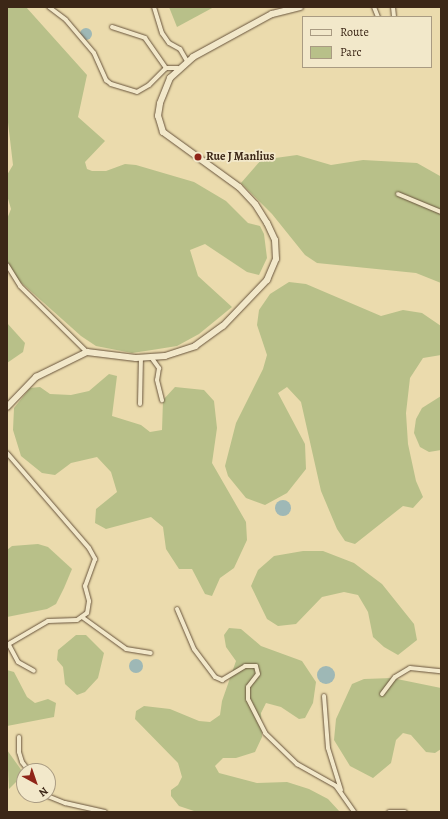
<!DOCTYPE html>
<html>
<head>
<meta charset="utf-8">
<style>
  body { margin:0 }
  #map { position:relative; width:448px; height:819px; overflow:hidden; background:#ebdbad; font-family:Alegreya,serif }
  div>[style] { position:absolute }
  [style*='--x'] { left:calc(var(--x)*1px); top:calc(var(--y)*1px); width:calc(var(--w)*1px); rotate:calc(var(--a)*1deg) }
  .green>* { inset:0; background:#b8c089 }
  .water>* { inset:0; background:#9eb8b6 }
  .round { border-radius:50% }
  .roads { filter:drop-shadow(0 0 1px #68543c) drop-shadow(0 0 1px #68543c) }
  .minor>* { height:4px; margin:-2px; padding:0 2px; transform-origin:2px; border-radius:2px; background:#f2e8ca }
  .secondary>* { height:6px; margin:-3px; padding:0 3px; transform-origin:3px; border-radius:3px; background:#f2e8ca }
  .dots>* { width:11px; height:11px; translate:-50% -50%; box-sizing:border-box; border:2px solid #f2e8ca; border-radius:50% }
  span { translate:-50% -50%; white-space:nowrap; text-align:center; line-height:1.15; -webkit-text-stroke:3.5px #f2e8ca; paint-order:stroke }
  .poi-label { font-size:12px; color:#3c2717; font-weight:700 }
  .left { translate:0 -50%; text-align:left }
  .frame { position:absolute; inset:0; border:8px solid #3c2717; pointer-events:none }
  .legend { position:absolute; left:302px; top:16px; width:130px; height:52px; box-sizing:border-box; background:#f2e8ca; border:1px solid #a99b82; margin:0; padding:5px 7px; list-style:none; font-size:12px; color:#3c2717 }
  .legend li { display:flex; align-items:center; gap:8px; height:20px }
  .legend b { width:20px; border:1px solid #a99b82 }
  .north { position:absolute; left:16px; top:763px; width:40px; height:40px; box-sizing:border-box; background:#f2e8ca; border:1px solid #a99b82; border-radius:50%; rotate:140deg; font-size:11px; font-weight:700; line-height:16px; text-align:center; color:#3c2717 }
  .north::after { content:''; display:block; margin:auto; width:14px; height:18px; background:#8f2418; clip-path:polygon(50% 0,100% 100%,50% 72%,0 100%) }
</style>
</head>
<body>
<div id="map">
  <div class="green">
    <i style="clip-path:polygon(7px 7px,26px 7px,87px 75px,78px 117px,105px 141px,85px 162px,87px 169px,92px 171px,106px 171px,125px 164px,136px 165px,194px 182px,226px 201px,248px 223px,260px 226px,264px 234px,267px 258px,259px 275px,247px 272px,205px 244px,190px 250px,198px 276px,232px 307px,199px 334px,177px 346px,152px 350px,132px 353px,96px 346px,81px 336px,16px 278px,8px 265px,7px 248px,7px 219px,11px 209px,7px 195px,7px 175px,13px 165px,7px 114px)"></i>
    <i style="clip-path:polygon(169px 7px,214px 7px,177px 27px)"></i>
    <i style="clip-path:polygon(297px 155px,331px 165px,363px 160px,417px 163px,440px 176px,441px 283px,416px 273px,317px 263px,305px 255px,272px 214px,241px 183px,261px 160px)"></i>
    <i style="clip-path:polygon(289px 282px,306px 284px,381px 316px,403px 310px,422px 313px,441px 326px,441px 355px,423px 358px,410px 378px,406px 413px,408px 444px,416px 481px,423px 497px,413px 508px,403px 506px,355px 544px,345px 541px,337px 529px,321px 491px,301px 402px,287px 387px,278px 393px,305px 444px,306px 469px,287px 493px,265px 505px,246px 498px,228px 476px,225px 466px,236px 423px,263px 369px,267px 355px,257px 325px,259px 310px,270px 294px)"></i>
    <i style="clip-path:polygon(7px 323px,25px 343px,23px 352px,7px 363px)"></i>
    <i style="clip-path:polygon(109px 374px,117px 376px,112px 416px,141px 425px,150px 432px,162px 430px,163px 400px,175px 387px,204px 390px,214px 401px,217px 428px,212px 463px,246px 522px,247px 540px,234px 568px,220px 578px,212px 596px,205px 594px,192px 569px,179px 569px,166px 549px,163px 527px,151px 517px,106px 529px,95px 523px,96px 509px,117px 492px,111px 472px,97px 457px,71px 463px,55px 475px,42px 473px,21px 456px,13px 430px,14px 408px,30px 388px,40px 387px,50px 394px,71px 395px,89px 391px)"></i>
    <i style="clip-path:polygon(441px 396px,441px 450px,429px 452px,420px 447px,414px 433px,416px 419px,422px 408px)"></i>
    <i style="clip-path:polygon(38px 544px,48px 547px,72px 569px,64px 588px,56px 604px,47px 609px,7px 617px,7px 550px,12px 546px)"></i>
    <i style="clip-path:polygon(303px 551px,323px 551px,354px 563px,382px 584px,414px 624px,417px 640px,398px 655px,384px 647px,373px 637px,368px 612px,358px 595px,344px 592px,322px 597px,296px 624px,278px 626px,267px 619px,251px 586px,258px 570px,274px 556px)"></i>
    <i style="clip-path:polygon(229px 628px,241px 629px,261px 646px,302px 661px,316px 682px,313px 703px,305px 718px,299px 719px,281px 707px,266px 703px,261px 713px,262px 737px,255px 752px,236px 758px,223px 758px,215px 766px,219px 773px,257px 783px,287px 782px,309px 789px,328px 799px,340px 812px,197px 812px,179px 806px,171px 796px,171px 790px,178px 785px,182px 777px,178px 763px,135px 719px,136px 711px,144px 706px,170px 709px,199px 721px,210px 722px,220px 715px,222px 701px,236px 661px,226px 647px,224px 635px)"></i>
    <i style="clip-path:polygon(76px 635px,86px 635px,104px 653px,98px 678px,85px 692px,77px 695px,65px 684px,63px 667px,57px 660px,58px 650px)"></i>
    <i style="clip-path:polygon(7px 670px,14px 672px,27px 697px,35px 703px,48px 699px,56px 703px,54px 717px,7px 726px)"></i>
    <i style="clip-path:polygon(392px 678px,441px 688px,441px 749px,435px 753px,426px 752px,411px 735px,403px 733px,396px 740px,391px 763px,373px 778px,350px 766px,334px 740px,336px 719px,352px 684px,364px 679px)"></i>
    <i style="clip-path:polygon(7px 750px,22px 771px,22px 776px,9px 789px)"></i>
  </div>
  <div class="water">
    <i class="round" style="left:80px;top:28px;width:12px;height:12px"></i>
    <i class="round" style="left:275px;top:500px;width:16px;height:16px"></i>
    <i class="round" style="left:129px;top:659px;width:14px;height:14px"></i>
    <i class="round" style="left:317px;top:666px;width:18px;height:18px"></i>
  </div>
  <div class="roads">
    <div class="minor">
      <i style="--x:49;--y:7;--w:21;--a:37"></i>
      <i style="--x:66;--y:20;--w:43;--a:49.7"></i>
      <i style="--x:94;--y:53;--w:30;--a:66"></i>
      <i style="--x:106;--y:80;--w:6;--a:39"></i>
      <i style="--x:111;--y:84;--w:27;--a:17"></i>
      <i style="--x:137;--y:92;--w:14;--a:-30"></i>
      <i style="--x:149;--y:85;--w:24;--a:-45"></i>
      <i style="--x:166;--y:68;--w:12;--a:0"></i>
      <i style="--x:154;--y:7;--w:27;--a:73"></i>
      <i style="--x:162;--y:33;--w:12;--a:55"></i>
      <i style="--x:169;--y:43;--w:13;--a:29"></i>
      <i style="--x:180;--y:49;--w:14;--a:60"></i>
      <i style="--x:374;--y:7;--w:11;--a:68"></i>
      <i style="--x:393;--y:7;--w:10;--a:84"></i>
      <i style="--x:112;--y:27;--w:35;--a:18"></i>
      <i style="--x:145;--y:38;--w:37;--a:55"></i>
      <i style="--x:398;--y:194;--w:47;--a:22.7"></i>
      <i style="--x:7;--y:265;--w:25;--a:58"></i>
      <i style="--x:20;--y:286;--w:94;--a:44.6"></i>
      <i style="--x:151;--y:357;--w:14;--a:54"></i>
      <i style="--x:159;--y:368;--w:12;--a:99"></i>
      <i style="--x:157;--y:380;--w:21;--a:76"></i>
      <i style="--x:140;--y:404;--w:47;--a:-88.8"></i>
      <i style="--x:7;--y:453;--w:125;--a:49.2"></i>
      <i style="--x:89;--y:548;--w:13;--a:61"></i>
      <i style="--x:95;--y:559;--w:29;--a:110"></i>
      <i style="--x:85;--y:586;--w:16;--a:75"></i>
      <i style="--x:89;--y:601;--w:12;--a:99"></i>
      <i style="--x:87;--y:613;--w:12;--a:145"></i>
      <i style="--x:77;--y:620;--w:29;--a:178"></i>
      <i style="--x:48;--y:621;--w:48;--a:149.7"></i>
      <i style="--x:177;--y:609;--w:43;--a:67"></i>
      <i style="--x:194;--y:649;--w:35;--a:53"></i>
      <i style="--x:215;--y:677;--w:8;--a:23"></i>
      <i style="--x:222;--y:680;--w:27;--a:-31"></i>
      <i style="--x:245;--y:666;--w:11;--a:0"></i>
      <i style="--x:256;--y:666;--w:8;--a:76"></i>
      <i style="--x:258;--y:674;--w:16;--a:128"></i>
      <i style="--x:248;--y:687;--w:12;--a:90"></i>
      <i style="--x:248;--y:699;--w:38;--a:63"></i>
      <i style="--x:265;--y:733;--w:45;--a:44.1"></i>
      <i style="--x:297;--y:764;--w:45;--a:29.4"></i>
      <i style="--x:336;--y:786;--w:32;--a:55"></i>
      <i style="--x:82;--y:617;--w:54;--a:36"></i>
      <i style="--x:126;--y:649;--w:25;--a:9"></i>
      <i style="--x:9;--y:645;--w:19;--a:62"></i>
      <i style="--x:18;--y:662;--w:18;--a:29"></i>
      <i style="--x:382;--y:694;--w:21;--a:-53"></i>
      <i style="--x:395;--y:677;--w:17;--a:-31"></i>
      <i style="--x:410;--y:668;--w:31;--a:6"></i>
      <i style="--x:324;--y:696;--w:52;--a:85.6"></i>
      <i style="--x:328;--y:748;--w:44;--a:72.8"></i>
      <i style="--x:19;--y:737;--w:15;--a:90"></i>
      <i style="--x:19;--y:752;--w:10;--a:73"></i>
      <i style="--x:22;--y:762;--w:11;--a:52"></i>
      <i style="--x:45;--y:795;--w:22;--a:22"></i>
      <i style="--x:65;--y:803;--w:41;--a:12.7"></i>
      <i style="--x:389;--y:812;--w:16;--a:0"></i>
    </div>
    <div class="secondary">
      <i style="--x:7;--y:407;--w:42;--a:-46"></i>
      <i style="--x:36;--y:377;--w:57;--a:-26.1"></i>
      <i style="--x:87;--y:352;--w:49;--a:7"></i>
      <i style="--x:136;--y:358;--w:29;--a:-4"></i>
      <i style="--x:165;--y:356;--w:32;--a:-18"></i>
      <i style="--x:195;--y:346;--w:34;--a:-36"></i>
      <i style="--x:223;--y:326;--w:64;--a:-46.3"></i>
      <i style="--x:267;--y:280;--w:23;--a:-67"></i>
      <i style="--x:276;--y:259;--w:19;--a:-93"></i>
      <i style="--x:275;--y:240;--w:19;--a:-115"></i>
      <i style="--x:267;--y:223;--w:22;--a:-122"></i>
      <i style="--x:255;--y:204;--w:23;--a:-133"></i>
      <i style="--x:239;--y:187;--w:94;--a:-144.1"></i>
      <i style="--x:163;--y:132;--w:17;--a:-107"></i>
      <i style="--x:158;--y:116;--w:13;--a:-81"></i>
      <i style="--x:160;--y:103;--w:27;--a:-68"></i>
      <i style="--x:170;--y:78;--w:31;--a:-42"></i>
      <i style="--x:193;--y:57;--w:90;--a:-28.6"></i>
      <i style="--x:272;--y:14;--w:29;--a:-14"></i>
    </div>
  </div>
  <div class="dots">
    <i style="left:198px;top:157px;background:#8f2418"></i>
  </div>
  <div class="poi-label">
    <span class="left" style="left:206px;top:157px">Rue J Manlius</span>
  </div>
  <div class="frame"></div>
  <ul class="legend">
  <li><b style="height:5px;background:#f2e8ca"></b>Route</li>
  <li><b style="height:11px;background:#b8c089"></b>Parc</li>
  </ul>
  <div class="north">N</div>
</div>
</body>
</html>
